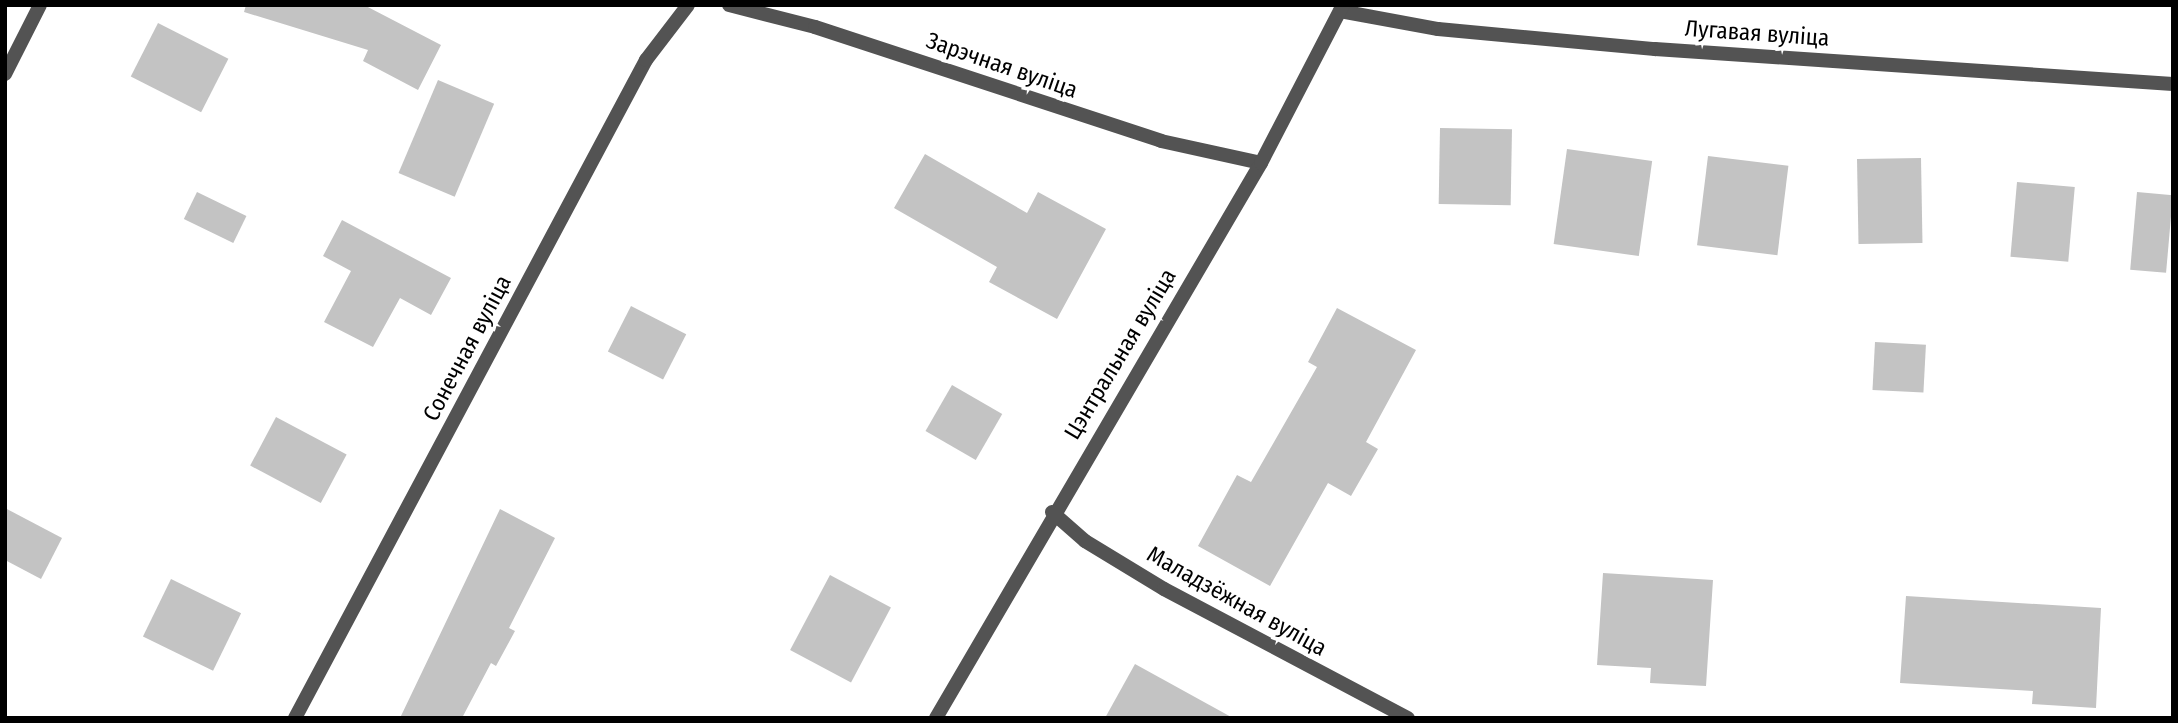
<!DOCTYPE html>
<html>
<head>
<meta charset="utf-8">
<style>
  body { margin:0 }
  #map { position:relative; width:2178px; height:723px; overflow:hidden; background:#fff; font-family:"Fira Sans Condensed",sans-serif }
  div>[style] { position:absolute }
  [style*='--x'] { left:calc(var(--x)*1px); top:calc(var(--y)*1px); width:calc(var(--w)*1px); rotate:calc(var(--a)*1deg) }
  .building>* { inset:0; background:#c3c3c3; transform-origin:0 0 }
  .street>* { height:14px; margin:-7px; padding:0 7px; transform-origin:7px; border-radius:7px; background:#535353 }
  span { translate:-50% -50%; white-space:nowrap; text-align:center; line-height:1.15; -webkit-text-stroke:7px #fff; paint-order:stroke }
  .street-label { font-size:23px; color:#000 }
  .frame { position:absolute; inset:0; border:7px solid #000; pointer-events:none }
</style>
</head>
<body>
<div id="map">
  <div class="building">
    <i style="clip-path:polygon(246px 5px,364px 5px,441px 45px,418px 90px,363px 61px,368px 50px,244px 12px)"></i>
    <i style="left:158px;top:23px;width:79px;height:60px;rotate:27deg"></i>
    <i style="left:438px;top:80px;width:61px;height:101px;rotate:23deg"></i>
    <i style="left:1440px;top:128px;width:72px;height:76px;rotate:1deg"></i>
    <i style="left:1567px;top:149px;width:86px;height:96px;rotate:8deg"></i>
    <i style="clip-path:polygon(925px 154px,1027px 213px,1038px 192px,1106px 229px,1057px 319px,989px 282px,997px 267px,894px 208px)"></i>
    <i style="left:1708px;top:156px;width:81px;height:90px;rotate:7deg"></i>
    <i style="left:1921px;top:158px;width:85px;height:64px;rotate:89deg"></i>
    <i style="left:2017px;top:182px;width:58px;height:75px;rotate:5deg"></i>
    <i style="left:197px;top:192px;width:55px;height:30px;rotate:26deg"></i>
    <i style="left:2137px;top:192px;width:36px;height:78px;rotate:5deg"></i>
    <i style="clip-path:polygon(342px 220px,451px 278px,431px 315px,400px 298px,373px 347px,324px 322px,351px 271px,323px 256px)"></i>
    <i style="left:631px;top:306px;width:62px;height:51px;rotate:27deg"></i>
    <i style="clip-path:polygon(1337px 308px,1416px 350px,1366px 442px,1378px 449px,1351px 496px,1328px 483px,1270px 586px,1198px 546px,1237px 475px,1251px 482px,1317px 367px,1308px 362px)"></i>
    <i style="left:1875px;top:342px;width:51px;height:48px;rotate:3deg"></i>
    <i style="left:952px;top:385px;width:58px;height:53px;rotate:30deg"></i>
    <i style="left:276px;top:417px;width:80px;height:55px;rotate:28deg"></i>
    <i style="clip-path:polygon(5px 508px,62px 538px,41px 579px,5px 560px)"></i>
    <i style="clip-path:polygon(500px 509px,555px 538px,509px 628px,515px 631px,496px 666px,491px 663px,462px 718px,400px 718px)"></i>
    <i style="clip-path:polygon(1603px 573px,1713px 580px,1706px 686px,1650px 683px,1651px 668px,1597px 665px)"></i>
    <i style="left:830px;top:575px;width:69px;height:85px;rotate:28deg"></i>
    <i style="left:171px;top:579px;width:78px;height:64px;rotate:26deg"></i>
    <i style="clip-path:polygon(1906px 596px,2101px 608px,2096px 708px,2032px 704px,2033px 691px,1900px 683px)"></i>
    <i style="clip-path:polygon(1135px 664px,1233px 718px,1105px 718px)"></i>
  </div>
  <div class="street">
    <i style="--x:729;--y:5;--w:89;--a:14.3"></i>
    <i style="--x:815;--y:27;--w:364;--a:18.2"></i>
    <i style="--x:1161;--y:141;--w:102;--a:12.4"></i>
    <i style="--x:1340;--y:11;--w:100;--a:10.4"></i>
    <i style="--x:1438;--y:29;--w:218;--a:5.3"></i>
    <i style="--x:1655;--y:49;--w:519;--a:3.87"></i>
    <i style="--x:5;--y:74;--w:77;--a:-63.1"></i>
    <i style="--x:1052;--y:512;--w:44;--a:41.3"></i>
    <i style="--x:1085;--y:541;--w:92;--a:31.3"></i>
    <i style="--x:1164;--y:589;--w:276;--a:27.9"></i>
    <i style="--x:295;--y:718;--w:746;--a:-61.92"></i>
    <i style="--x:646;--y:60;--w:69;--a:-52.6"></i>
    <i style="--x:936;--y:718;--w:643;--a:-59.65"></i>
    <i style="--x:1261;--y:163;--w:178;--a:-62.6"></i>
  </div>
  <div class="street-label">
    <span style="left:1757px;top:33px;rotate:4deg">Лугавая вуліца</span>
    <span style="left:1002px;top:65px;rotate:19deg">Зарэчная вуліца</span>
    <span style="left:467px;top:348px;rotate:-62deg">Сонечная вуліца</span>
    <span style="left:1120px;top:354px;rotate:-59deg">Цэнтральная вуліца</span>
    <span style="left:1237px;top:601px;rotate:29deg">Маладзёжная вуліца</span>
  </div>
  <div class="frame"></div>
</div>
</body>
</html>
